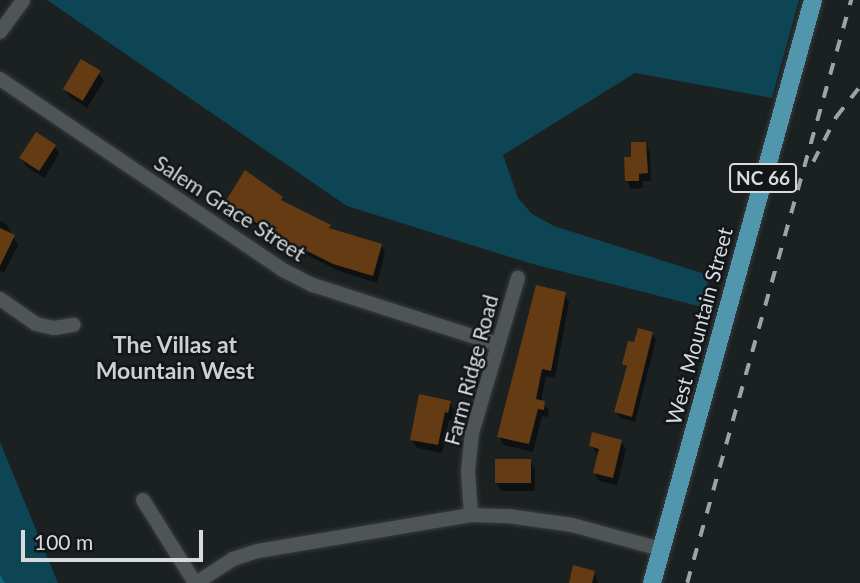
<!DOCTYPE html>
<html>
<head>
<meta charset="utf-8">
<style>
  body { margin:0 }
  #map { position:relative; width:860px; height:583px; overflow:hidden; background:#1b2021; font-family:Lato,sans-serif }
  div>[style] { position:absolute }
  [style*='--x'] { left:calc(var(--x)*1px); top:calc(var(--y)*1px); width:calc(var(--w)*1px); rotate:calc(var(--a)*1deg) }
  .green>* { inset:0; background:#0d4555 }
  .shadow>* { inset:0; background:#0007 }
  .stream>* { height:3.5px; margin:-1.75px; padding:0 1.75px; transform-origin:1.75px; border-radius:1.75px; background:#16647a }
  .building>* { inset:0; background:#653b13; transform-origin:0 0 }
  .roads { filter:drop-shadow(0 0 2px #383b3d) drop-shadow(0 0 2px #383b3d) }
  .street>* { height:14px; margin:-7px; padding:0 7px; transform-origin:7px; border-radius:7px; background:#4f5456 }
  .primary>* { height:18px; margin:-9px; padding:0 9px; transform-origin:9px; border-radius:9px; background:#5097ae }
  .rail>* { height:3.5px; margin-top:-1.75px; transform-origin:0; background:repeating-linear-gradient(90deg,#9ea3a4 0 12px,transparent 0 24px) }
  span { translate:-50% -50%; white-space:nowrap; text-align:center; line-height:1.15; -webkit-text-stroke:5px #121618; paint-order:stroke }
  .shield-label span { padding:2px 5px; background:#121618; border:2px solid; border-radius:5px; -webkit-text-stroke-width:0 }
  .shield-label { font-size:19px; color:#d7dbdc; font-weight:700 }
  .street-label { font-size:21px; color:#d7dbdc }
  .neighbourhood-label { font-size:23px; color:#cad0d3; font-weight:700 }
  .scale { position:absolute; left:21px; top:530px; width:182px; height:32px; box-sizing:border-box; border:4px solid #d7dbdc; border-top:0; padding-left:9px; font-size:21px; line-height:24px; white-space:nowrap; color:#d7dbdc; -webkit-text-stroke:5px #121618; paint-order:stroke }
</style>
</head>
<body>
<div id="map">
  <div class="green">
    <i style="clip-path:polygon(47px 0,799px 0,772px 98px,635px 73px,503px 155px,518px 198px,532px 214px,554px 226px,708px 275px,706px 308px,529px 263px,347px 206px)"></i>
    <i style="clip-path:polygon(0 442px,58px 583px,0 583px)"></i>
  </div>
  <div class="shadow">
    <i style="clip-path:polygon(99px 73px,104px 81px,87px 108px,69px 96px,64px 88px)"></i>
    <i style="clip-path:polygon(645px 143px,650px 151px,651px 181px,642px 181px,643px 188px,631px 189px,627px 181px,633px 159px)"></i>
    <i style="clip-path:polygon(55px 147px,59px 154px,44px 178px,26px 166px,21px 158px)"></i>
    <i style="clip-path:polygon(282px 198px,285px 204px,330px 226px,332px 231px,381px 245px,385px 253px,377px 283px,339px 271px,281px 242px,232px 210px,227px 202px)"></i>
    <i style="clip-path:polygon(0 221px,7px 225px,18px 245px,4px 273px,0 271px)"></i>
    <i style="clip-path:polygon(564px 294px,569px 302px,555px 378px,546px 376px,541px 402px,549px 410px,548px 417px,542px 416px,533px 452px,504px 445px,499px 437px)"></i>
    <i style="clip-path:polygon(652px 333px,656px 340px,635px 422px,620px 418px,616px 412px,628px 370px,624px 364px,635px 345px)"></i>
    <i style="clip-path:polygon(450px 402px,454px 410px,452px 420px,449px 420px,442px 453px,417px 448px,412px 440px)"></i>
    <i style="clip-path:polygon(621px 441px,626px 449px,617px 485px,599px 481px,595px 473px,599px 455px,591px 446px)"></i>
    <i style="clip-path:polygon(530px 461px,535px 469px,535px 491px,501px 491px,496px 483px)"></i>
    <i style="clip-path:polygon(594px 572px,598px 583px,571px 583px)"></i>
  </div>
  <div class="stream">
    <i style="--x:0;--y:578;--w:6;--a:59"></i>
  </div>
  <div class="building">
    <i style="left:81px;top:59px;width:23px;height:35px;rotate:31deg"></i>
    <i style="left:36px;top:132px;width:24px;height:31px;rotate:33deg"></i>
    <i style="clip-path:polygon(631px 142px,646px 142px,648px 173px,639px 174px,639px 181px,625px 181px,624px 157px,631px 157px)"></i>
    <i style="clip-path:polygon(245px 170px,283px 197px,281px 200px,331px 225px,329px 228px,382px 244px,373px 276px,333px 264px,275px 235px,225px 202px)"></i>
    <i style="clip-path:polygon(0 228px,15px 235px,0 266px)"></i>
    <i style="clip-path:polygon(536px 285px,566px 292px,551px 371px,542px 369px,536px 399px,545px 401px,544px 410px,538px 409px,529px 444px,497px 437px)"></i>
    <i style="clip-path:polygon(638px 328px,653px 332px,632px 417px,614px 412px,627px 366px,622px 364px,628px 341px,634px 342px)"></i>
    <i style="clip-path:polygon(419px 394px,451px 401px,448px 413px,445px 412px,438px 445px,410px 440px)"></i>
    <i style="clip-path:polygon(592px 432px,622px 440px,613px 478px,593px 473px,599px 449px,589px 446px)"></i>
    <i style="left:495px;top:459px;width:36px;height:24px"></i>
    <i style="clip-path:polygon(573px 565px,595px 571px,592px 583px,569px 583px)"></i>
  </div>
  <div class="roads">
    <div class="street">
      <i style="--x:0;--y:32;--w:39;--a:-54"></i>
      <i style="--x:0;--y:79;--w:341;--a:34"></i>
      <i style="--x:283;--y:270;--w:34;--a:27"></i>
      <i style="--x:313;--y:285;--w:193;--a:17.8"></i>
      <i style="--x:0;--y:299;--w:44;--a:34.8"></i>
      <i style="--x:36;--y:324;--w:18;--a:13"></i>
      <i style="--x:54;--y:328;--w:20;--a:-9"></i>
      <i style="--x:143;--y:500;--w:98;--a:57.9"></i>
      <i style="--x:471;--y:515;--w:44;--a:-93.9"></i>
      <i style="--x:468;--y:471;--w:38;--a:-84"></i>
      <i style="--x:472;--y:433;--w:162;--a:-73.5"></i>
      <i style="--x:196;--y:583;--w:44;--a:-33"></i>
      <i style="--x:233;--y:559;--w:26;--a:-18"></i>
      <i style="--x:258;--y:551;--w:216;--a:-9.6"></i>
      <i style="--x:471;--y:515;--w:37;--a:2"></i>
      <i style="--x:508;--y:516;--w:65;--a:8"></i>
      <i style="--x:572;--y:525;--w:92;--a:15.1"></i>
    </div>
    <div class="primary">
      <i style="--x:652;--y:583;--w:605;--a:-74.56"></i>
    </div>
  </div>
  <div class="rail">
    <i style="--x:813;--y:162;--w:51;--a:-62.9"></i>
    <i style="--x:836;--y:117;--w:39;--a:-52"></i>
    <i style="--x:687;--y:583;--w:606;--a:-74.29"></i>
  </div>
  <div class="shield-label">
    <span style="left:763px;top:178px">NC 66</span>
  </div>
  <div class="street-label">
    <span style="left:230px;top:208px;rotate:33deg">Salem Grace Street</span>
    <span style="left:699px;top:326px;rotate:-75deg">West Mountain Street</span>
    <span style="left:471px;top:370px;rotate:-75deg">Farm Ridge Road</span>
  </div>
  <div class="neighbourhood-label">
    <span style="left:175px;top:357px">The Villas at<br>Mountain West</span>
  </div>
  <div class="scale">100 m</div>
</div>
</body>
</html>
